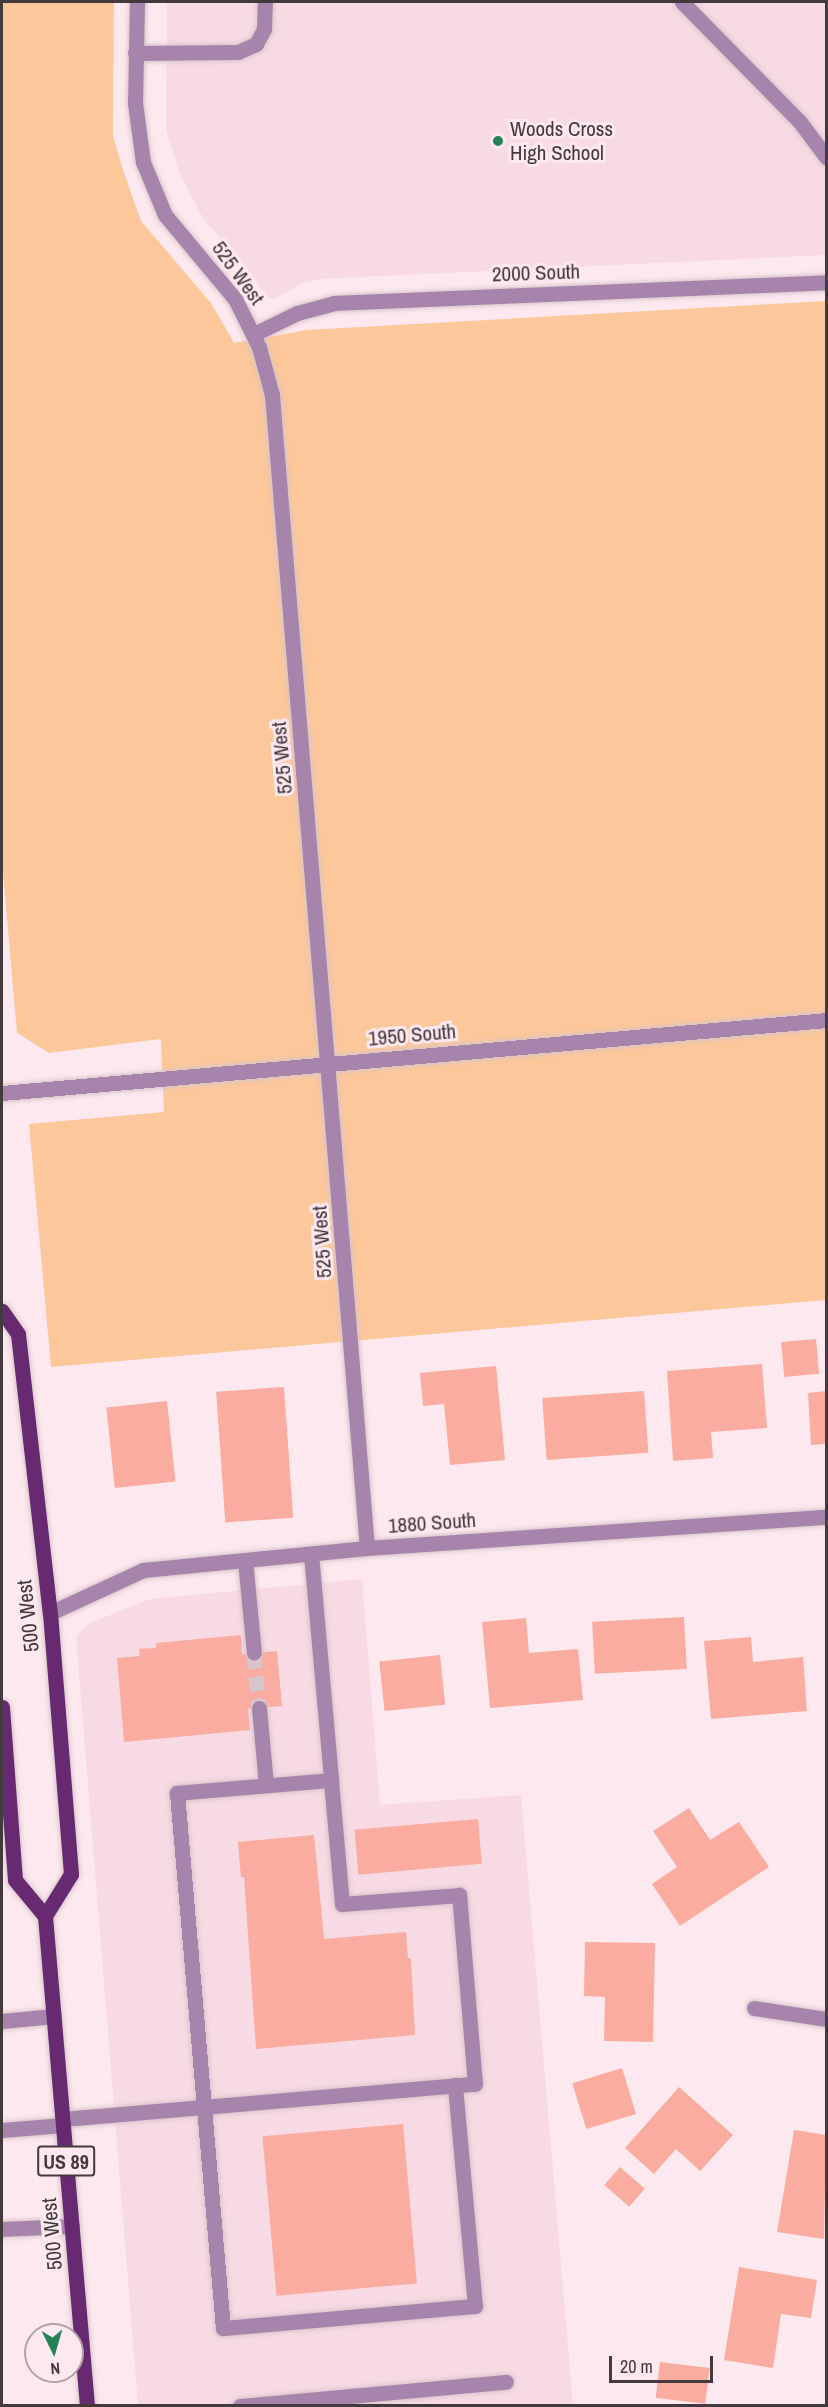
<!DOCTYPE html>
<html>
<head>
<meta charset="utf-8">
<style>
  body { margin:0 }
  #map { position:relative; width:828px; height:2407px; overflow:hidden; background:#fde8ef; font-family:"Archivo Narrow",sans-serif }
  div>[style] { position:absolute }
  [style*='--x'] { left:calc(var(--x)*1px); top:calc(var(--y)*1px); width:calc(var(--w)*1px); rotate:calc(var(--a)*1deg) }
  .built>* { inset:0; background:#f7dae4 }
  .green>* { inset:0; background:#fcc79b }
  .building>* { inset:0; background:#faaca1; transform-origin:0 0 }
  .minor-tunnel>* { height:15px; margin-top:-7.5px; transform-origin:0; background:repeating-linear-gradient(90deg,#d8c5cb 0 15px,transparent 0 23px) }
  .roads { filter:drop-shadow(0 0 2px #d8c5cb) drop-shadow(0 0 2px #d8c5cb) }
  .minor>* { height:15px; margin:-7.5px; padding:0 7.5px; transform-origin:7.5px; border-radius:7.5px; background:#a784ab }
  .major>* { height:15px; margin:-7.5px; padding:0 7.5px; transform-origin:7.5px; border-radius:7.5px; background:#672970 }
  .dots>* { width:16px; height:16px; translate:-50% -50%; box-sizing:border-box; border:3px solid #fde8ef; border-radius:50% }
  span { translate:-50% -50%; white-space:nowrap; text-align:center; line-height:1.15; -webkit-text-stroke:6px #fde8ef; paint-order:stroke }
  .shield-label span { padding:2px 4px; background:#fde8ef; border:2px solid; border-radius:4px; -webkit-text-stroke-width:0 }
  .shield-label { font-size:20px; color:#423a3d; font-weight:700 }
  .poi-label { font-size:21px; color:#423a3d }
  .left { translate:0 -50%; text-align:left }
  .street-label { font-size:21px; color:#423a3d }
  .frame { position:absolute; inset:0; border:3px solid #423a3d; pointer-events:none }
  .north { position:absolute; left:24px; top:2323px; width:60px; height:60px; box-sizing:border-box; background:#fde8ef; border:2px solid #b2a2a8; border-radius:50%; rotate:175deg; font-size:16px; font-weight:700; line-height:24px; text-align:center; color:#423a3d }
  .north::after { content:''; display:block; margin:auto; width:21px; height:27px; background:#268156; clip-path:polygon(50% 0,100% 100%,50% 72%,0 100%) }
  .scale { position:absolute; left:609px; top:2356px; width:104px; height:27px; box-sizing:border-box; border:3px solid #423a3d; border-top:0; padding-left:8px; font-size:18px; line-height:21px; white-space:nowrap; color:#423a3d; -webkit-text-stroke:4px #fde8ef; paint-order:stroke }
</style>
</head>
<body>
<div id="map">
  <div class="built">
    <i style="clip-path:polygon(167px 2px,826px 2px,826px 255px,320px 279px,300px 284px,275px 299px,267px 298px,250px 272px,204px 220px,179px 172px,166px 130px)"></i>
    <i style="clip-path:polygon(362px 1579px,380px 1805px,521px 1795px,573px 2405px,138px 2405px,76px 1636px,88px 1624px,150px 1599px)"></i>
  </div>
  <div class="green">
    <i style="clip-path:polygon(2px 2px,114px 2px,113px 136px,124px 173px,141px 221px,211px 303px,234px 343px,307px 330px,826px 301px,826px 1300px,51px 1367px,29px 1124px,164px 1112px,161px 1039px,49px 1053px,17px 1033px,2px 861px)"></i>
  </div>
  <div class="building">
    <i style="left:816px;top:1339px;width:35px;height:35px;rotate:85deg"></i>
    <i style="clip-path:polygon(762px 1364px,767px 1428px,711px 1432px,713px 1458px,673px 1461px,667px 1371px)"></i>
    <i style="clip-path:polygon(496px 1366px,505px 1460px,450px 1465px,444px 1404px,423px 1406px,420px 1373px)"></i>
    <i style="left:284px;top:1387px;width:131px;height:68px;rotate:86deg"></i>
    <i style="left:644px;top:1391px;width:62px;height:102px;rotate:86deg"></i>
    <i style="clip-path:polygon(826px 1391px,826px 1444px,811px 1445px,808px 1393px)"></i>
    <i style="left:167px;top:1401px;width:81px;height:61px;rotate:84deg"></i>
    <i style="left:684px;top:1617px;width:52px;height:92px;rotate:87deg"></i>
    <i style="clip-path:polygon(526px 1618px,529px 1653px,578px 1649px,583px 1700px,490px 1708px,482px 1622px)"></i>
    <i style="clip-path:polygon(241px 1635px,242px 1654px,277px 1651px,282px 1706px,248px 1709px,250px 1730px,124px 1742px,117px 1658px,140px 1656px,139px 1649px,156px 1648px,156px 1643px)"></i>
    <i style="clip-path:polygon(751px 1637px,753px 1662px,803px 1657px,807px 1711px,711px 1719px,704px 1641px)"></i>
    <i style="left:440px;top:1655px;width:50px;height:61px;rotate:84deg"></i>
    <i style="clip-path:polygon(689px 1808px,710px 1840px,739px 1822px,769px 1867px,680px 1926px,652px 1884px,677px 1867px,653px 1831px)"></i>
    <i style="left:478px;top:1819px;width:45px;height:124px;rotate:85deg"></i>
    <i style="clip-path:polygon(314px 1835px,324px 1939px,406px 1932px,408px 1958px,411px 1958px,415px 2035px,256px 2049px,244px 1877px,241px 1877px,238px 1842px)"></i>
    <i style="clip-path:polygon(585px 1942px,655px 1943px,653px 2042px,604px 2041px,605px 1997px,584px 1996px)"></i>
    <i style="left:622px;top:2068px;width:48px;height:52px;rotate:73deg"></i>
    <i style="clip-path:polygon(679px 2087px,733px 2135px,700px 2171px,676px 2149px,654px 2174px,625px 2148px)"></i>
    <i style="left:403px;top:2124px;width:160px;height:141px;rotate:85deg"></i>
    <i style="clip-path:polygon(794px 2130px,826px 2135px,824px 2239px,777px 2232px)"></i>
    <i style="left:620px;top:2167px;width:33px;height:24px;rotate:41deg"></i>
    <i style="clip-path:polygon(739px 2267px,817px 2280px,811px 2318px,781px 2314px,773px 2368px,724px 2360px)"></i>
    <i style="left:660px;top:2362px;width:50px;height:36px;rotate:7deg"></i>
  </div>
  <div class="minor-tunnel">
    <i style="--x:254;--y:1653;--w:55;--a:84.8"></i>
  </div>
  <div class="roads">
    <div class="minor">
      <i style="--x:137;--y:2;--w:101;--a:91.1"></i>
      <i style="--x:135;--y:103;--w:60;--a:82.3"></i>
      <i style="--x:143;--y:162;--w:57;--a:67.5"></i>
      <i style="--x:165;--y:215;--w:109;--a:50.2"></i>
      <i style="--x:235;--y:299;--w:54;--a:63.4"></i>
      <i style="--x:259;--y:347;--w:50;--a:74.8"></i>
      <i style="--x:272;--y:395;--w:1157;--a:85.29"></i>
      <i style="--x:682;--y:2;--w:168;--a:45.5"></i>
      <i style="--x:800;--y:122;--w:44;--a:53.4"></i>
      <i style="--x:135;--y:53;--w:103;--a:-0.6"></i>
      <i style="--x:238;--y:52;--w:20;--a:-24"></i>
      <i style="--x:256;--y:44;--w:17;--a:-62"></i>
      <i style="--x:264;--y:29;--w:27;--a:-88"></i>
      <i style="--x:254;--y:334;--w:48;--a:-26"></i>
      <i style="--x:297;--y:313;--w:38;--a:-15"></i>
      <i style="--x:334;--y:303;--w:492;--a:-2.4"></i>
      <i style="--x:2;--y:1093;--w:827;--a:-5.06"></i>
      <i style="--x:311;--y:1554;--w:227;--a:84.9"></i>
      <i style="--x:331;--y:1780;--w:155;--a:175.2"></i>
      <i style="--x:177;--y:1793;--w:537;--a:85.09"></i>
      <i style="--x:223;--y:2328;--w:253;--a:-5"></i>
      <i style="--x:475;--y:2306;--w:222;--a:-95.2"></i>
      <i style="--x:245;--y:1560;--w:93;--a:84.5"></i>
      <i style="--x:50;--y:1613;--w:102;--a:-24.8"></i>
      <i style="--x:143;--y:1570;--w:225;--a:-5.6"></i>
      <i style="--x:367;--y:1548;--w:460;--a:-3.9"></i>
      <i style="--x:259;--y:1708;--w:77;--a:84.8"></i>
      <i style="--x:754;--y:2008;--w:73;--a:8.7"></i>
      <i style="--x:2;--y:2021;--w:52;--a:-5.5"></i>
      <i style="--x:63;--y:2119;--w:413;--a:-4.9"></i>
      <i style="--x:475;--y:2084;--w:190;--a:-94.8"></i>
      <i style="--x:459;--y:1895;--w:117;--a:175.6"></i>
      <i style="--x:342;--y:1904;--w:124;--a:-95.1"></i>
      <i style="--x:2;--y:2130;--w:61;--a:-4.7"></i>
      <i style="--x:2;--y:2229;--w:70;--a:-2.5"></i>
      <i style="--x:240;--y:2406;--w:267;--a:-5.2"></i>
    </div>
    <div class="major">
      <i style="--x:2;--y:1311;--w:28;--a:55"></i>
      <i style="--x:18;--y:1334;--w:281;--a:83.5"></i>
      <i style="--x:50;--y:1613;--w:262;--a:85.4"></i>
      <i style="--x:71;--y:1874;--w:49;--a:121.8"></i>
      <i style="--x:2;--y:1707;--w:173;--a:85.7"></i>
      <i style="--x:15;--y:1880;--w:47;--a:50.2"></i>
      <i style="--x:45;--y:1916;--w:492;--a:85.1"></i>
    </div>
  </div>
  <div class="dots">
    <i style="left:498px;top:141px;background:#268156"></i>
  </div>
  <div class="shield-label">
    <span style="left:66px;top:2161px">US 89</span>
  </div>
  <div class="poi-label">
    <span class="left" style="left:510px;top:141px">Woods Cross<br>High School</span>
  </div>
  <div class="street-label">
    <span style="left:238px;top:273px;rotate:54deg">525 West</span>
    <span style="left:536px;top:273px;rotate:-2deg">2000 South</span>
    <span style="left:282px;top:758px;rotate:-95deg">525 West</span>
    <span style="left:412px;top:1035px;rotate:-5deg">1950 South</span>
    <span style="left:322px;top:1242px;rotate:-94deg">525 West</span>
    <span style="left:432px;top:1523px;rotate:-4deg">1880 South</span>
    <span style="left:28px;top:1616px;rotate:-96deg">500 West</span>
    <span style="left:52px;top:2234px;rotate:-95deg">500 West</span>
  </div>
  <div class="frame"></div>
  <div class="north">N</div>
  <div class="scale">20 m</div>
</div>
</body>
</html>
